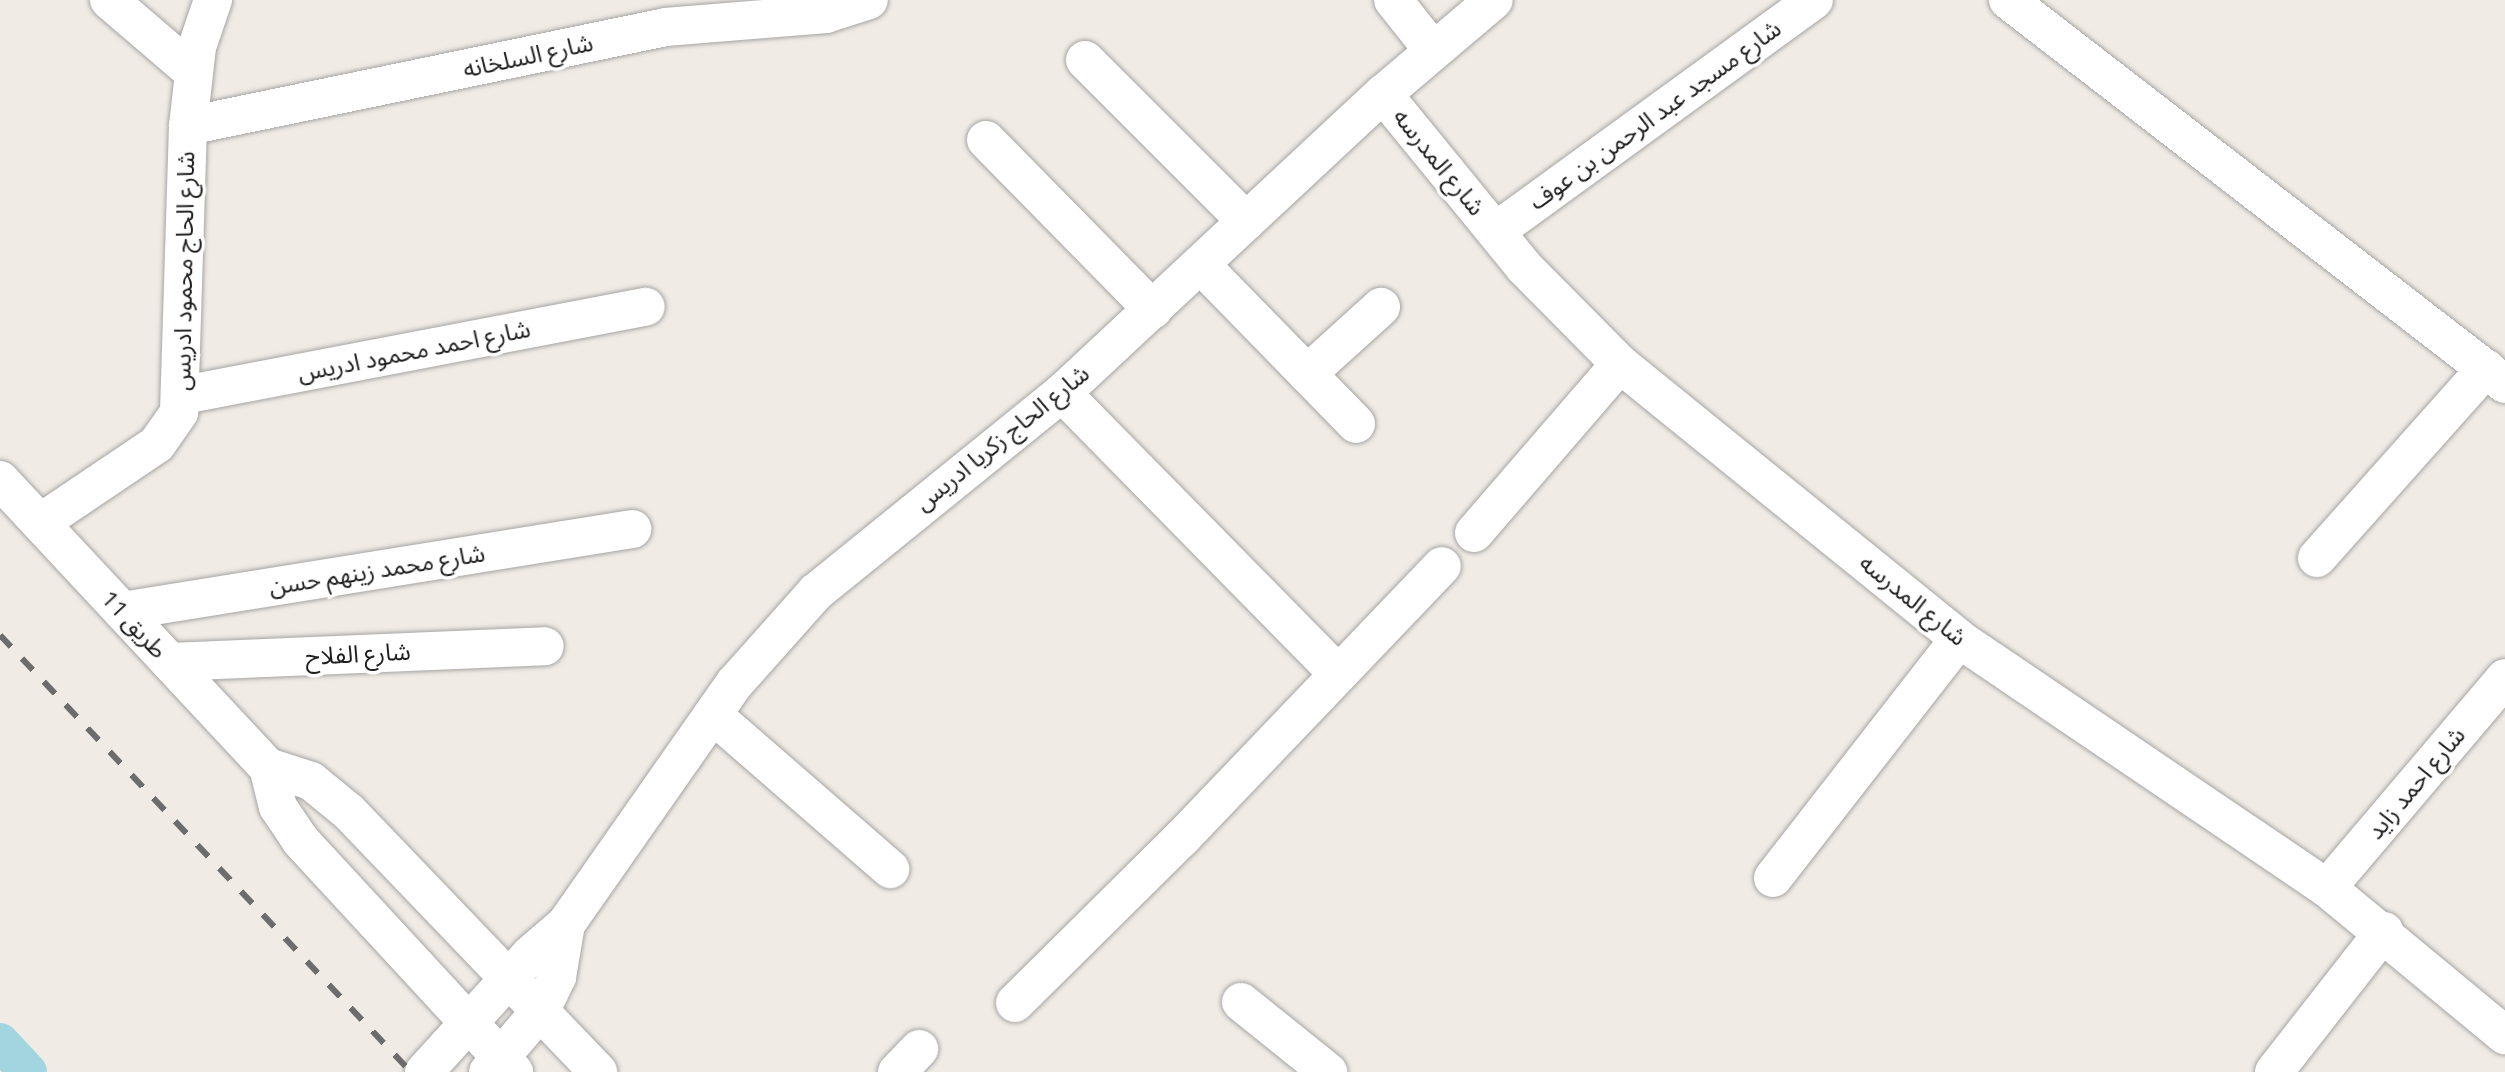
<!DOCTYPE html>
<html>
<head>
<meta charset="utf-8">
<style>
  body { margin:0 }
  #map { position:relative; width:2505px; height:1072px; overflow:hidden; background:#f0ebe4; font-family:"Titillium Web","Noto Sans Arabic",sans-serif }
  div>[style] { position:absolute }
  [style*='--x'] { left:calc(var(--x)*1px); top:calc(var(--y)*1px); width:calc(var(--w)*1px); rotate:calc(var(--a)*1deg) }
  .canal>* { height:38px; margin:-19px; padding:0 19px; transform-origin:19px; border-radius:19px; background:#a2d5df }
  .roads { filter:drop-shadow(0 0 2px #a5a5a5) drop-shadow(0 0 2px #a5a5a5) }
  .minor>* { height:38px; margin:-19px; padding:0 19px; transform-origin:19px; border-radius:19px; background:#fff }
  .rail>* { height:6px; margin-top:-3px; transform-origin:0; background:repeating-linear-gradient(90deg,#6c6c6c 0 16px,transparent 0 32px) }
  span { translate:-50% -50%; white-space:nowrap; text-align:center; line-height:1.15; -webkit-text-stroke:7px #fff; paint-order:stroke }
  .street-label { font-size:24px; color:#1e1e1e }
</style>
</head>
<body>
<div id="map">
  <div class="canal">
    <i style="--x:0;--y:1042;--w:41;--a:47"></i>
  </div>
  <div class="roads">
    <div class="minor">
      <i style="--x:109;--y:0;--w:111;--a:40.6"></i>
      <i style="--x:1393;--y:0;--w:63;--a:51.5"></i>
      <i style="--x:2008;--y:0;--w:628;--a:37.69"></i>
      <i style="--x:1085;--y:60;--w:228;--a:45"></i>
      <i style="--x:1383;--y:94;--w:223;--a:50.8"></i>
      <i style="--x:1524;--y:267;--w:136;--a:45.3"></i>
      <i style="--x:1620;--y:364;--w:437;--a:39"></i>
      <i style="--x:1959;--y:639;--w:444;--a:34.1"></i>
      <i style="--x:2327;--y:888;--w:231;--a:39.6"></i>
      <i style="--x:188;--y:126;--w:487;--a:-11.7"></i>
      <i style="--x:665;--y:27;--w:162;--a:-4.6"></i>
      <i style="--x:826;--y:14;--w:45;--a:-18"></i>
      <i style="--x:986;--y:140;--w:238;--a:45.5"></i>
      <i style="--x:1496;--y:231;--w:393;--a:-36"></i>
      <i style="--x:1201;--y:265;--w:222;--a:45.7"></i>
      <i style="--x:1307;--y:374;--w:100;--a:-42.2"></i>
      <i style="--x:1062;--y:393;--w:391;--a:45.5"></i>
      <i style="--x:183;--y:395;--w:471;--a:-10.8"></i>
      <i style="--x:0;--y:480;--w:393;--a:47"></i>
      <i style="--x:268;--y:767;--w:45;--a:18"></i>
      <i style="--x:311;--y:781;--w:49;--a:39.2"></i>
      <i style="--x:349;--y:812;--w:360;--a:46.2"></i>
      <i style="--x:40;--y:523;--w:141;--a:-34"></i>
      <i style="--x:157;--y:444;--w:39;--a:-55"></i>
      <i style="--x:179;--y:412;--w:286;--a:-88.2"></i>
      <i style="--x:188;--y:126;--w:80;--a:-83.5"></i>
      <i style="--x:197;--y:47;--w:50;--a:-71.2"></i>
      <i style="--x:1474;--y:533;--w:223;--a:-49.2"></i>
      <i style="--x:2317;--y:558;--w:254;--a:-48.3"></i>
      <i style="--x:122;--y:611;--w:517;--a:-9.13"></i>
      <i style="--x:170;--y:662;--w:375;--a:-2.4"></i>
      <i style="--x:713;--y:715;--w:235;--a:41"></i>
      <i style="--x:268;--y:767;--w:41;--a:76"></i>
      <i style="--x:278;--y:807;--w:40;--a:56"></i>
      <i style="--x:300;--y:840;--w:316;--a:47.3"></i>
      <i style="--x:1773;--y:878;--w:303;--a:-52.1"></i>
      <i style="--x:2327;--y:888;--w:275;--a:-49.7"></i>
      <i style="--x:1241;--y:1002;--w:112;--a:38.8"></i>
      <i style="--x:1015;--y:1003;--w:235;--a:-44.7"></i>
      <i style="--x:1182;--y:838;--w:376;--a:-46.3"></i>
      <i style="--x:424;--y:1072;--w:158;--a:-47.8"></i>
      <i style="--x:530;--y:955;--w:48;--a:-40.7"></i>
      <i style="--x:566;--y:924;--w:294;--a:-55"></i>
      <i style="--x:735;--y:683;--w:122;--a:-48.3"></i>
      <i style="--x:816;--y:592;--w:316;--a:-39"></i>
      <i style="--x:1062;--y:393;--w:439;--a:-43"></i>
      <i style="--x:1383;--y:94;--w:145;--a:-40.3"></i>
      <i style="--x:488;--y:1072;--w:82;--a:-49.5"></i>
      <i style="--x:541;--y:1010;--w:37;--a:-64"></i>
      <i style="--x:557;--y:977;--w:54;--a:-80.4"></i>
      <i style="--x:897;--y:1072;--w:32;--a:-46"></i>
      <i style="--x:2274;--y:1072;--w:179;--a:-52"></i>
    </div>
  </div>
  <div class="rail">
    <i style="--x:0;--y:635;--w:600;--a:46.76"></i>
  </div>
  <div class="street-label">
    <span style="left:528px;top:56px;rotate:-12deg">شارع السلخانه</span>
    <span style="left:1655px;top:115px;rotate:-36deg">شارع مسجد عبد الرحمن بن عوف</span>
    <span style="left:1439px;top:162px;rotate:51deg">شارع المدرسه</span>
    <span style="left:184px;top:271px;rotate:-89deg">شارع الحاج محمود ادريس</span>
    <span style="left:414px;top:351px;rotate:-11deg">شارع احمد محمود ادريس</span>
    <span style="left:1002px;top:438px;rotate:-39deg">شارع الحاج زكريا ادريس</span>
    <span style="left:377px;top:570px;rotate:-9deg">شارع محمد زينهم حسن</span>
    <span style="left:1913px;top:600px;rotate:39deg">شارع المدرسه</span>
    <span style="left:134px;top:624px;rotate:47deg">طريق 11</span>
    <span style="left:358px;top:654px;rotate:-3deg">شارع الفلاح</span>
    <span style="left:2416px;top:783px;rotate:-50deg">شارع احمد زايد</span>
  </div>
</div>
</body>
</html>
